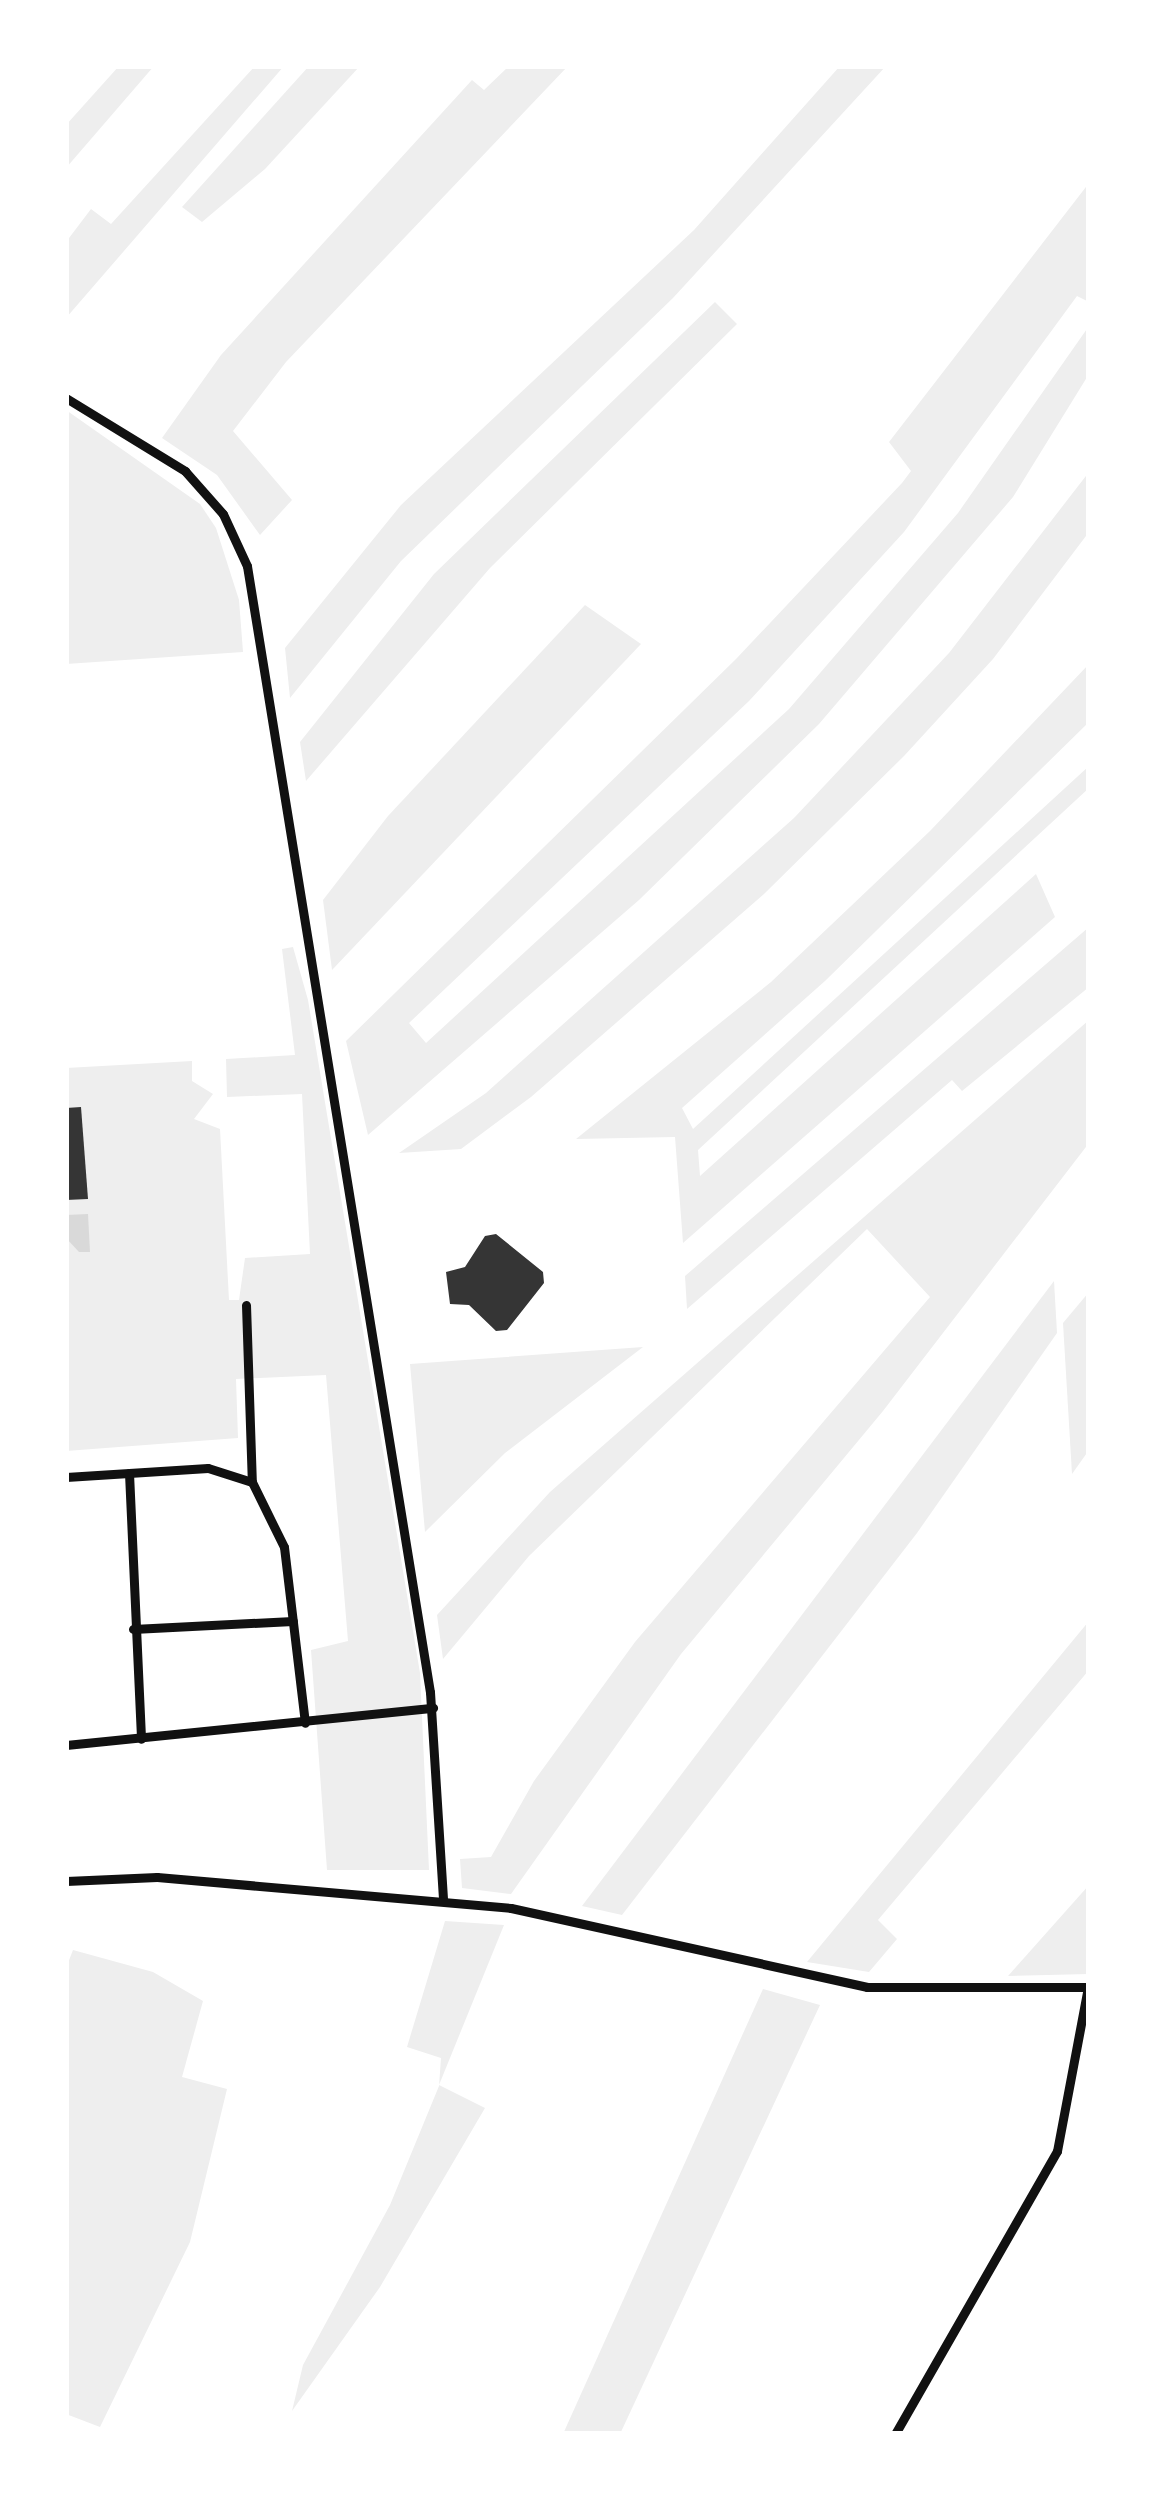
<!DOCTYPE html>
<html>
<head>
<meta charset="utf-8">
<style>
  body { margin:0 }
  #map { position:relative; width:1155px; height:2500px; overflow:hidden; background:#fff; font-family:Poppins,sans-serif }
  div>[style] { position:absolute }
  [style*='--x'] { left:calc(var(--x)*1px); top:calc(var(--y)*1px); width:calc(var(--w)*1px); rotate:calc(var(--a)*1deg) }
  .green>* { inset:0; background:#eee }
  .water>* { inset:0; background:#d9d9d9 }
  .building>* { inset:0; background:#353535 }
  .minor>* { height:9px; margin:-4.5px; padding:0 4.5px; transform-origin:4.5px; border-radius:4.5px; background:#111 }
  span { translate:-50% -50%; white-space:nowrap; text-align:center; line-height:1.15; -webkit-text-stroke:12px #fff; paint-order:stroke }
  .frame { position:absolute; inset:0; border:69px solid #fff; pointer-events:none }
</style>
</head>
<body>
<div id="map">
  <div class="green">
    <i style="clip-path:polygon(119px 66px,154px 66px,66px 168px,66px 125px)"></i>
    <i style="clip-path:polygon(255px 66px,284px 66px,66px 318px,66px 242px,91px 209px,111px 224px)"></i>
    <i style="clip-path:polygon(309px 66px,360px 66px,265px 169px,202px 222px,182px 207px)"></i>
    <i style="clip-path:polygon(509px 66px,568px 66px,286px 362px,233px 431px,292px 500px,260px 535px,217px 475px,162px 438px,221px 355px,472px 80px,484px 90px)"></i>
    <i style="clip-path:polygon(840px 66px,886px 66px,673px 298px,401px 561px,290px 698px,285px 648px,401px 505px,694px 230px)"></i>
    <i style="clip-path:polygon(1089px 183px,1089px 302px,1077px 296px,904px 532px,749px 701px,409px 1023px,426px 1043px,789px 709px,958px 513px,1089px 326px,1089px 374px,1013px 497px,819px 724px,639px 900px,368px 1135px,346px 1041px,736px 659px,902px 483px,911px 471px,889px 442px)"></i>
    <i style="clip-path:polygon(715px 302px,737px 324px,490px 568px,306px 781px,300px 742px,434px 574px)"></i>
    <i style="clip-path:polygon(66px 410px,200px 504px,216px 528px,239px 600px,243px 652px,66px 664px)"></i>
    <i style="clip-path:polygon(1089px 472px,1089px 532px,993px 659px,904px 756px,764px 894px,531px 1097px,461px 1149px,399px 1153px,486px 1093px,794px 818px,949px 653px)"></i>
    <i style="clip-path:polygon(585px 605px,641px 644px,332px 970px,323px 900px,388px 816px)"></i>
    <i style="clip-path:polygon(1089px 664px,1089px 722px,825px 981px,682px 1108px,693px 1129px,1089px 766px,1089px 788px,698px 1150px,700px 1176px,1036px 874px,1055px 917px,683px 1243px,675px 1137px,576px 1139px,771px 982px,930px 831px)"></i>
    <i style="clip-path:polygon(1089px 927px,1089px 987px,962px 1091px,952px 1080px,687px 1309px,685px 1276px)"></i>
    <i style="clip-path:polygon(293px 947px,308px 1000px,420px 1673px,429px 1870px,327px 1870px,311px 1650px,348px 1641px,326px 1375px,236px 1379px,238px 1438px,66px 1451px,66px 1068px,192px 1061px,192px 1081px,213px 1094px,194px 1119px,220px 1129px,229px 1300px,239px 1300px,245px 1258px,310px 1254px,302px 1094px,227px 1097px,226px 1059px,295px 1055px,282px 949px)"></i>
    <i style="clip-path:polygon(1089px 1020px,1089px 1143px,883px 1411px,681px 1654px,511px 1894px,462px 1888px,460px 1859px,491px 1857px,534px 1781px,635px 1642px,930px 1297px,867px 1229px,529px 1556px,443px 1659px,437px 1615px,550px 1492px)"></i>
    <i style="clip-path:polygon(1054px 1281px,1057px 1333px,917px 1533px,622px 1915px,582px 1906px)"></i>
    <i style="clip-path:polygon(1089px 1292px,1089px 1450px,1072px 1474px,1063px 1323px)"></i>
    <i style="clip-path:polygon(643px 1347px,505px 1453px,425px 1532px,410px 1364px)"></i>
    <i style="clip-path:polygon(1089px 1621px,1089px 1670px,878px 1920px,897px 1939px,869px 1972px,807px 1962px)"></i>
    <i style="clip-path:polygon(1089px 1885px,1089px 1974px,1008px 1976px)"></i>
    <i style="clip-path:polygon(445px 1921px,504px 1925px,439px 2085px,485px 2108px,380px 2287px,292px 2411px,303px 2365px,390px 2205px,439px 2086px,441px 2058px,407px 2047px)"></i>
    <i style="clip-path:polygon(73px 1950px,153px 1972px,203px 2001px,182px 2077px,227px 2089px,190px 2242px,100px 2427px,66px 2414px,66px 1968px)"></i>
    <i style="clip-path:polygon(763px 1989px,820px 2005px,620px 2434px,563px 2434px)"></i>
  </div>
  <div class="water">
    <i style="clip-path:polygon(88px 1214px,90px 1252px,79px 1252px,66px 1238px,66px 1215px)"></i>
  </div>
  <div class="building">
    <i style="clip-path:polygon(81px 1107px,88px 1199px,66px 1200px,66px 1108px)"></i>
    <i style="clip-path:polygon(496px 1234px,543px 1272px,544px 1283px,507px 1330px,496px 1331px,469px 1305px,450px 1304px,446px 1272px,465px 1267px,485px 1236px)"></i>
  </div>
  <div class="minor">
    <i style="--x:66;--y:398;--w:140;--a:31.5"></i>
    <i style="--x:185;--y:471;--w:57;--a:48.5"></i>
    <i style="--x:223;--y:514;--w:57;--a:65.2"></i>
    <i style="--x:247;--y:566;--w:1141;--a:80.77"></i>
    <i style="--x:430;--y:1692;--w:209;--a:86.4"></i>
    <i style="--x:246;--y:1305;--w:177;--a:88.1"></i>
    <i style="--x:129;--y:1473;--w:266;--a:87.4"></i>
    <i style="--x:66;--y:1477;--w:142;--a:-3.6"></i>
    <i style="--x:208;--y:1468;--w:46;--a:17.7"></i>
    <i style="--x:252;--y:1482;--w:72;--a:63.8"></i>
    <i style="--x:284;--y:1547;--w:177;--a:83.2"></i>
    <i style="--x:133;--y:1629;--w:160;--a:-2.9"></i>
    <i style="--x:66;--y:1745;--w:369;--a:-5.8"></i>
    <i style="--x:66;--y:1881;--w:91;--a:-2.5"></i>
    <i style="--x:157;--y:1877;--w:355;--a:5"></i>
    <i style="--x:511;--y:1908;--w:365;--a:12.5"></i>
    <i style="--x:867;--y:1987;--w:222;--a:0"></i>
    <i style="--x:895;--y:2434;--w:326;--a:-60.2"></i>
    <i style="--x:1057;--y:2151;--w:167;--a:-79.3"></i>
  </div>
  <div class="frame"></div>
</div>
</body>
</html>
